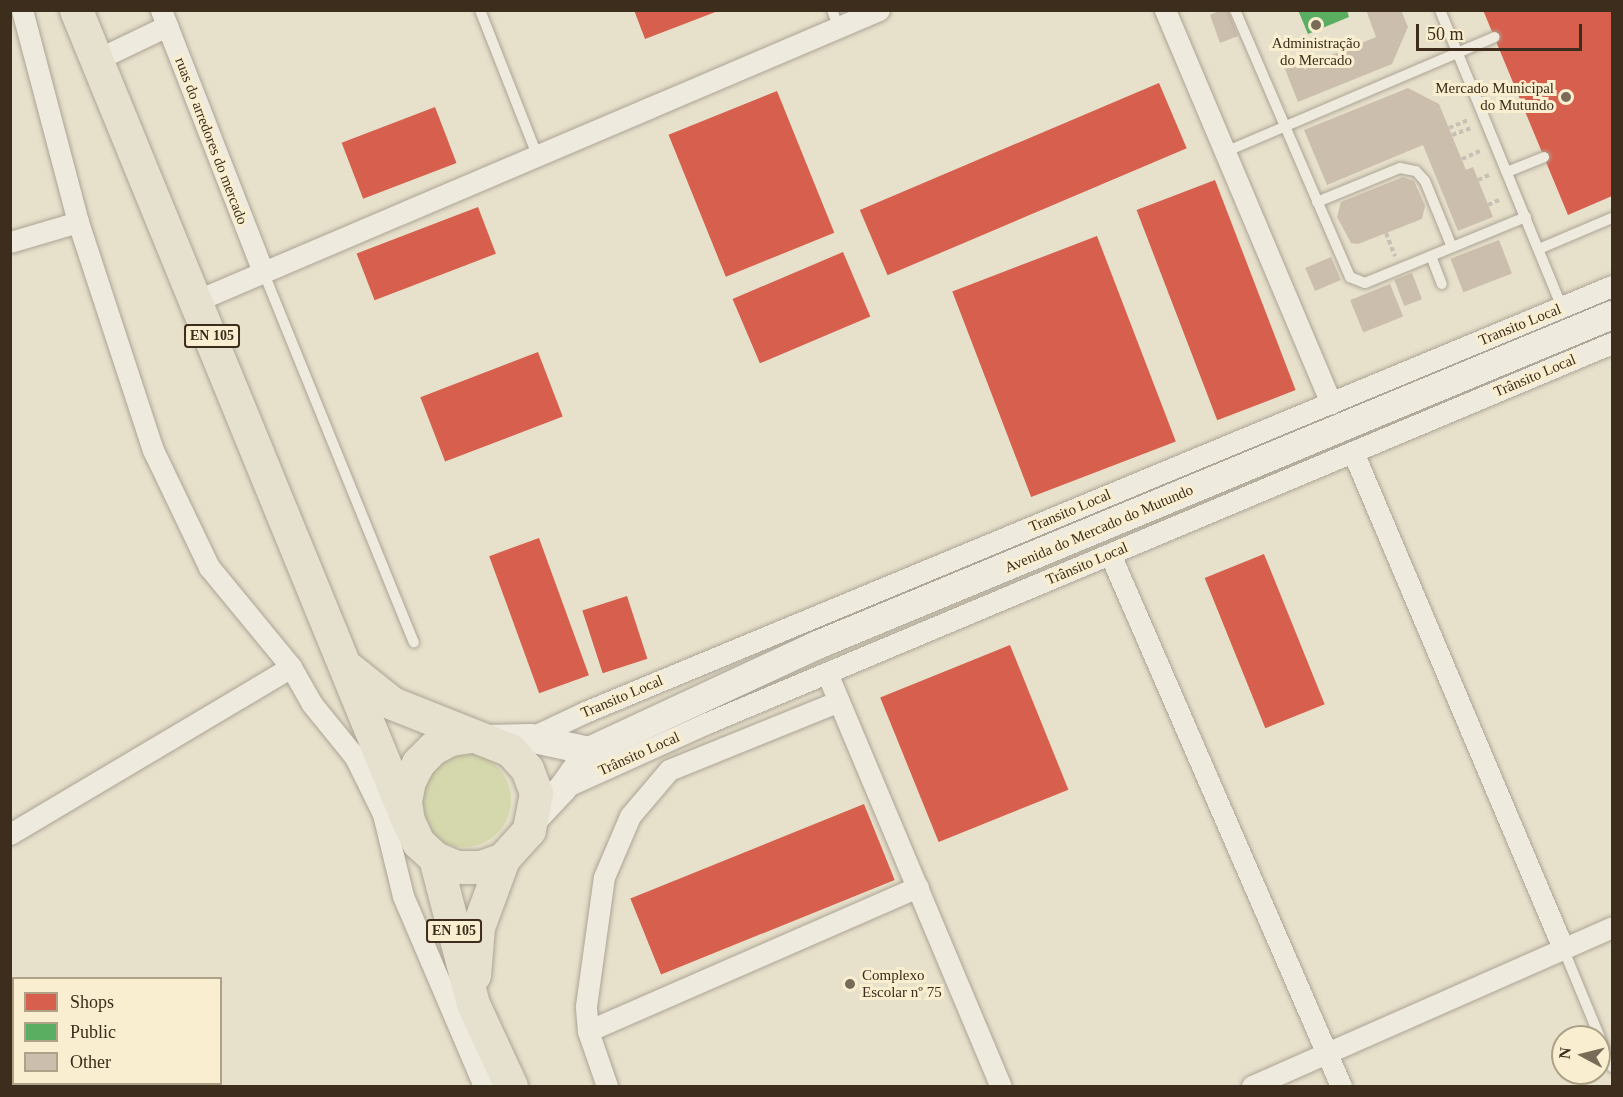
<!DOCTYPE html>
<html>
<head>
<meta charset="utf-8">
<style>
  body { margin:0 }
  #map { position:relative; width:1623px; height:1097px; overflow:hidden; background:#e7e0cb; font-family:"Times New Roman",serif }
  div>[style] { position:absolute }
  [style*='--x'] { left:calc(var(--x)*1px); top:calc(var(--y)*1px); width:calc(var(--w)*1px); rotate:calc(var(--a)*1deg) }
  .green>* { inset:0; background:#d5d8ac }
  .round { border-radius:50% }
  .shops>* { inset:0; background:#d6604d; transform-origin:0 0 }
  .public>* { inset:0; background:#5aae61 }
  .building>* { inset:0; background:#ccbeac; transform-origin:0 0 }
  .path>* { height:4px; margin-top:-2px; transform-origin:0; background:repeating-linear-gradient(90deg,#c7c1b5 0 4.5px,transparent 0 7.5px) }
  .roads { filter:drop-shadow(0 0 2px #aca495) drop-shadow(0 0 2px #aca495) }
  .lane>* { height:10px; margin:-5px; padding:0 5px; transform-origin:5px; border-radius:5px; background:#eeeade }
  .street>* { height:21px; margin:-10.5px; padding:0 10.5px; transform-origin:10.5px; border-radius:10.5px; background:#eeeade }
  .secondary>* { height:28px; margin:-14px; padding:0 14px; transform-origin:14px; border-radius:14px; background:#eeeade }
  .primary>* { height:33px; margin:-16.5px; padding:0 16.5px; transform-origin:16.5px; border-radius:16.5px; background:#e6e0ce }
  .dots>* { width:16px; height:16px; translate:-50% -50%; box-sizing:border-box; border:3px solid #f9efd0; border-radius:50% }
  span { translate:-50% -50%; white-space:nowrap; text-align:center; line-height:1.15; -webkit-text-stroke:6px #f9efd0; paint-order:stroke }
  .shield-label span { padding:2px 4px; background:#f9efd0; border:2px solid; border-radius:4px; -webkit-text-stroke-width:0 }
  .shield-label { font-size:14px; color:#3c2d1c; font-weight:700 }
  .poi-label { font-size:15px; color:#3c2d1c }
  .right { translate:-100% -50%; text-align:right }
  .left { translate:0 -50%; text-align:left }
  .street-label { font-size:15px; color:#3c2d1c }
  .frame { position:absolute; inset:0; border:12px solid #3c2d1c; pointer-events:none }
  .legend { position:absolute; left:12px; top:977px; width:210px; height:108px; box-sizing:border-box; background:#f9efd0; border:2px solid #ada188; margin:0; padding:8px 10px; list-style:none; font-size:18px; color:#3c2d1c }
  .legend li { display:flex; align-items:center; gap:12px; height:30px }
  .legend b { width:30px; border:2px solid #ada188 }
  .north { position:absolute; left:1551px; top:1025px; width:60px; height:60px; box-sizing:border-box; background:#f9efd0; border:2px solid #ada188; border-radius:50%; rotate:277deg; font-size:16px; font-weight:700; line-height:24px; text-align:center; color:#3c2d1c }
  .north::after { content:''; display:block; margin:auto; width:21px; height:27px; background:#786c59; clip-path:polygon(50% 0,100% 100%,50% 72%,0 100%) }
  .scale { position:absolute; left:1416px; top:24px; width:166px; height:27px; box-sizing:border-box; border:3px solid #3c2d1c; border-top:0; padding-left:8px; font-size:18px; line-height:21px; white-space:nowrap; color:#3c2d1c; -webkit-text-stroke:4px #f9efd0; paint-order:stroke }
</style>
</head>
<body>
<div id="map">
  <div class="green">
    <i class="round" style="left:417px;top:753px;width:94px;height:94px"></i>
  </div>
  <div class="shops">
    <i style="clip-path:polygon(634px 10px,718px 10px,718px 11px,645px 39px)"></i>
    <i style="clip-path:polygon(1483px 10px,1612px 10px,1612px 196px,1568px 215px)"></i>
    <i style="left:1159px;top:83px;width:71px;height:325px;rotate:67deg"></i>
    <i style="left:777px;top:91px;width:153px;height:117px;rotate:68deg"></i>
    <i style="left:435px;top:107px;width:60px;height:100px;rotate:69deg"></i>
    <i style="left:1215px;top:180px;width:225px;height:84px;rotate:69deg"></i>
    <i style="left:478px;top:207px;width:50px;height:130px;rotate:69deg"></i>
    <i style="left:1097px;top:236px;width:220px;height:155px;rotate:69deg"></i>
    <i style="left:843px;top:252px;width:70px;height:120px;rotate:67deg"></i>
    <i style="left:538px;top:352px;width:69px;height:126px;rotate:69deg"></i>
    <i style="left:539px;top:538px;width:146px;height:53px;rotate:70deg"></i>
    <i style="left:1264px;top:554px;width:162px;height:64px;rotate:68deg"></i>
    <i style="left:627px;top:596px;width:66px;height:47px;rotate:72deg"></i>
    <i style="left:1010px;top:645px;width:156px;height:140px;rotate:68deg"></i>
    <i style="left:864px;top:804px;width:82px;height:252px;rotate:68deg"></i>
  </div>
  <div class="public">
    <i style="clip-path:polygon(1298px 10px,1347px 10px,1349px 17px,1308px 34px)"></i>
  </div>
  <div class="building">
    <i style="clip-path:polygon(1221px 10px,1228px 10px,1238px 36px,1220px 43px,1210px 15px)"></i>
    <i style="clip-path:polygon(1366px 10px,1401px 10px,1408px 27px,1392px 64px,1298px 102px,1285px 69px,1310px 59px,1312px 63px,1376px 37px)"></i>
    <i style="clip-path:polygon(1408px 88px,1439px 104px,1466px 170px,1473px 167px,1493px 217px,1458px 231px,1423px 145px,1327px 185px,1304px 130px)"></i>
    <i style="clip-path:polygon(1403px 177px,1414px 181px,1425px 206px,1422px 219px,1358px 244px,1351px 243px,1337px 217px,1341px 202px)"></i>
    <i style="left:1499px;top:240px;width:36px;height:52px;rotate:69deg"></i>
    <i style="left:1331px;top:257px;width:25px;height:28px;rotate:67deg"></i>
    <i style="left:1412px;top:273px;width:28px;height:19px;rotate:69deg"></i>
    <i style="left:1390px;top:284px;width:35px;height:43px;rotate:68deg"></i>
  </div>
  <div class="path">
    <i style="--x:1401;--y:11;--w:1;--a:-90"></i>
    <i style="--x:1449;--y:128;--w:21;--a:-23"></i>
    <i style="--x:1452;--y:135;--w:20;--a:-20"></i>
    <i style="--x:1462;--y:159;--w:20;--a:-24"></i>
    <i style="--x:1478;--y:180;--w:14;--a:-25"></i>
    <i style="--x:1488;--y:205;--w:14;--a:-25"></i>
    <i style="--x:1386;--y:233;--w:25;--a:69"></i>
  </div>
  <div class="roads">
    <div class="lane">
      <i style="--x:480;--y:10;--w:156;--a:68.5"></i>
      <i style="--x:832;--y:10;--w:19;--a:69"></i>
      <i style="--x:1235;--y:10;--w:291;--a:66.7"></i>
      <i style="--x:1350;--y:277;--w:16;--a:22"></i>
      <i style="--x:1365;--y:283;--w:174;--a:-22.3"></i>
      <i style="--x:1440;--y:10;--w:321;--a:67.7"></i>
      <i style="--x:1225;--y:152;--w:293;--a:-23.1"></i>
      <i style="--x:1507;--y:172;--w:40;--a:-22"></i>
      <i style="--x:1317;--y:202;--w:90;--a:-22.3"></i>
      <i style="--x:1400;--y:168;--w:16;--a:11"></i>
      <i style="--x:1416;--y:171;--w:13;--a:48"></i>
      <i style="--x:1425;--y:181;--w:71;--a:67.8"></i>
      <i style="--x:1539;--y:249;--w:79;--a:-23"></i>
      <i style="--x:1431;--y:256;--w:30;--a:69"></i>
      <i style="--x:263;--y:271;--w:401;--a:67.9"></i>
      <i style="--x:1563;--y:948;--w:129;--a:67.6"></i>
    </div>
    <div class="street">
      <i style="--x:22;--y:10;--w:219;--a:75.2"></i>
      <i style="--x:78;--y:222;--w:240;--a:71.8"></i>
      <i style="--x:153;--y:450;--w:130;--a:64.4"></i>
      <i style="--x:209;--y:567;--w:129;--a:50.6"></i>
      <i style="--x:291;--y:667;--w:43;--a:60.4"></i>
      <i style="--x:312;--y:704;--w:68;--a:50.9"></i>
      <i style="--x:355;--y:757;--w:64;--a:63.8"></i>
      <i style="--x:383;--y:814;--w:84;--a:76.3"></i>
      <i style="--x:403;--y:896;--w:207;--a:66.9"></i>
      <i style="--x:161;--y:10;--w:280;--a:68.7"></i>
      <i style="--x:1165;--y:10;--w:427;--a:67.1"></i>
      <i style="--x:96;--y:60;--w:79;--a:-25.6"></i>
      <i style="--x:10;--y:242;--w:71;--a:-16.4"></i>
      <i style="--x:198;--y:300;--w:740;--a:-23.07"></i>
      <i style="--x:1353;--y:452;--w:539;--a:67.05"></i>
      <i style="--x:1110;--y:554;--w:580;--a:66.53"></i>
      <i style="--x:827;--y:673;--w:448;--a:67.2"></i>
      <i style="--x:530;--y:738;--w:61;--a:-25.3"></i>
      <i style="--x:585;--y:712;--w:1112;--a:-22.53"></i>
      <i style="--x:563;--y:788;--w:158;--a:-24.3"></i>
      <i style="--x:707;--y:723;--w:982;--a:-22.78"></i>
      <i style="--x:10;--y:834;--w:327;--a:-30.7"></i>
      <i style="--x:588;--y:1031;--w:360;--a:-23.6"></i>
      <i style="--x:607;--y:1086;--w:58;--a:-109.1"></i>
      <i style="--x:588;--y:1031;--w:25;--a:-95"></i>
      <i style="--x:586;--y:1006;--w:130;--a:-82.1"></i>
      <i style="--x:604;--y:877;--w:66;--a:-66.9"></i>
      <i style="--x:630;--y:816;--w:60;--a:-49.7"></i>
      <i style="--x:669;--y:770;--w:183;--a:-22.1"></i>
      <i style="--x:1252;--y:1086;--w:394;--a:-23.8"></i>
    </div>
    <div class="secondary">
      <i style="--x:487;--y:739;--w:43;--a:-1.3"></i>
      <i style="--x:530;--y:738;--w:60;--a:12.4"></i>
      <i style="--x:534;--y:819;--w:42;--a:-46.9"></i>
      <i style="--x:563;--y:788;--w:45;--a:-54.9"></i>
      <i style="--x:589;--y:751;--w:249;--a:-24.9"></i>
      <i style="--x:815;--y:646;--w:863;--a:-22.55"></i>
    </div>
    <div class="primary">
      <i style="--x:76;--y:10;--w:876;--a:67.74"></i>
      <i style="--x:348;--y:668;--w:56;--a:38.5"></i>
      <i style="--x:392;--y:703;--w:127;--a:21.7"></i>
      <i style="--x:510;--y:750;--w:25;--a:48"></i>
      <i style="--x:527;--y:769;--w:26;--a:69"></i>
      <i style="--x:536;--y:793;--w:38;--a:101"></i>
      <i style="--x:529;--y:830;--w:39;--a:132"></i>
      <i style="--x:503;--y:859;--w:23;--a:160"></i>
      <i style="--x:481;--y:867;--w:24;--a:180"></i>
      <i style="--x:457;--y:867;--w:24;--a:-158"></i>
      <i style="--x:435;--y:858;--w:23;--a:-137"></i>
      <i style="--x:418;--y:842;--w:23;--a:-115"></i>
      <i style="--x:408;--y:821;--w:20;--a:-99"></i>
      <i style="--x:405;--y:801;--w:20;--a:-79"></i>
      <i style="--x:409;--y:781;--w:20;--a:-63"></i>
      <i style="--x:418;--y:763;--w:21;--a:-45"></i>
      <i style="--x:433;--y:748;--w:20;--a:-27"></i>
      <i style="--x:451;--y:739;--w:20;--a:-9"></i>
      <i style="--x:435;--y:858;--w:151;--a:75.4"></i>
      <i style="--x:473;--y:1004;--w:90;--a:65.1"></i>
      <i style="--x:474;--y:975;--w:48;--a:-85.2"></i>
      <i style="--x:478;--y:927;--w:72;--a:-69.8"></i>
    </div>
  </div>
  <div class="dots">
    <i style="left:1316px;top:25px;background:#786c59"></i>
    <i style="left:1566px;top:97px;background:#786c59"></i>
    <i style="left:850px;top:984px;background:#786c59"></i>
  </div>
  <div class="shield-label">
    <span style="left:212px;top:336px">EN 105</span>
    <span style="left:454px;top:931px">EN 105</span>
  </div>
  <div class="poi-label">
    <span style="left:1316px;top:52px">Administração<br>do Mercado</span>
    <span class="right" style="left:1554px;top:97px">Mercado Municipal<br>do Mutundo</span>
    <span class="left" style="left:862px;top:984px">Complexo<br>Escolar nº 75</span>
  </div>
  <div class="street-label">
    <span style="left:211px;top:141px;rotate:69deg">ruas do arredores do mercado</span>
    <span style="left:1520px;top:325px;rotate:-22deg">Transito Local</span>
    <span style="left:1535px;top:376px;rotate:-23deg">Trânsito Local</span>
    <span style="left:1070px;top:511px;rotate:-23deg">Transito Local</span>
    <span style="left:1099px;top:529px;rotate:-23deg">Avenida do Mercado do Mutundo</span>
    <span style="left:1087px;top:564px;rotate:-23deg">Trânsito Local</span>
    <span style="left:622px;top:697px;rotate:-23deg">Transito Local</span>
    <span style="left:639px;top:754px;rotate:-24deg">Trânsito Local</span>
  </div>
  <div class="frame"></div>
  <ul class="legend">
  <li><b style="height:16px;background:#d6604d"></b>Shops</li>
  <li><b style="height:16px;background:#5aae61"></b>Public</li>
  <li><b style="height:16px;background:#ccbeac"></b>Other</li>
  </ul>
  <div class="north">N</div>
  <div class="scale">50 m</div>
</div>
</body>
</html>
